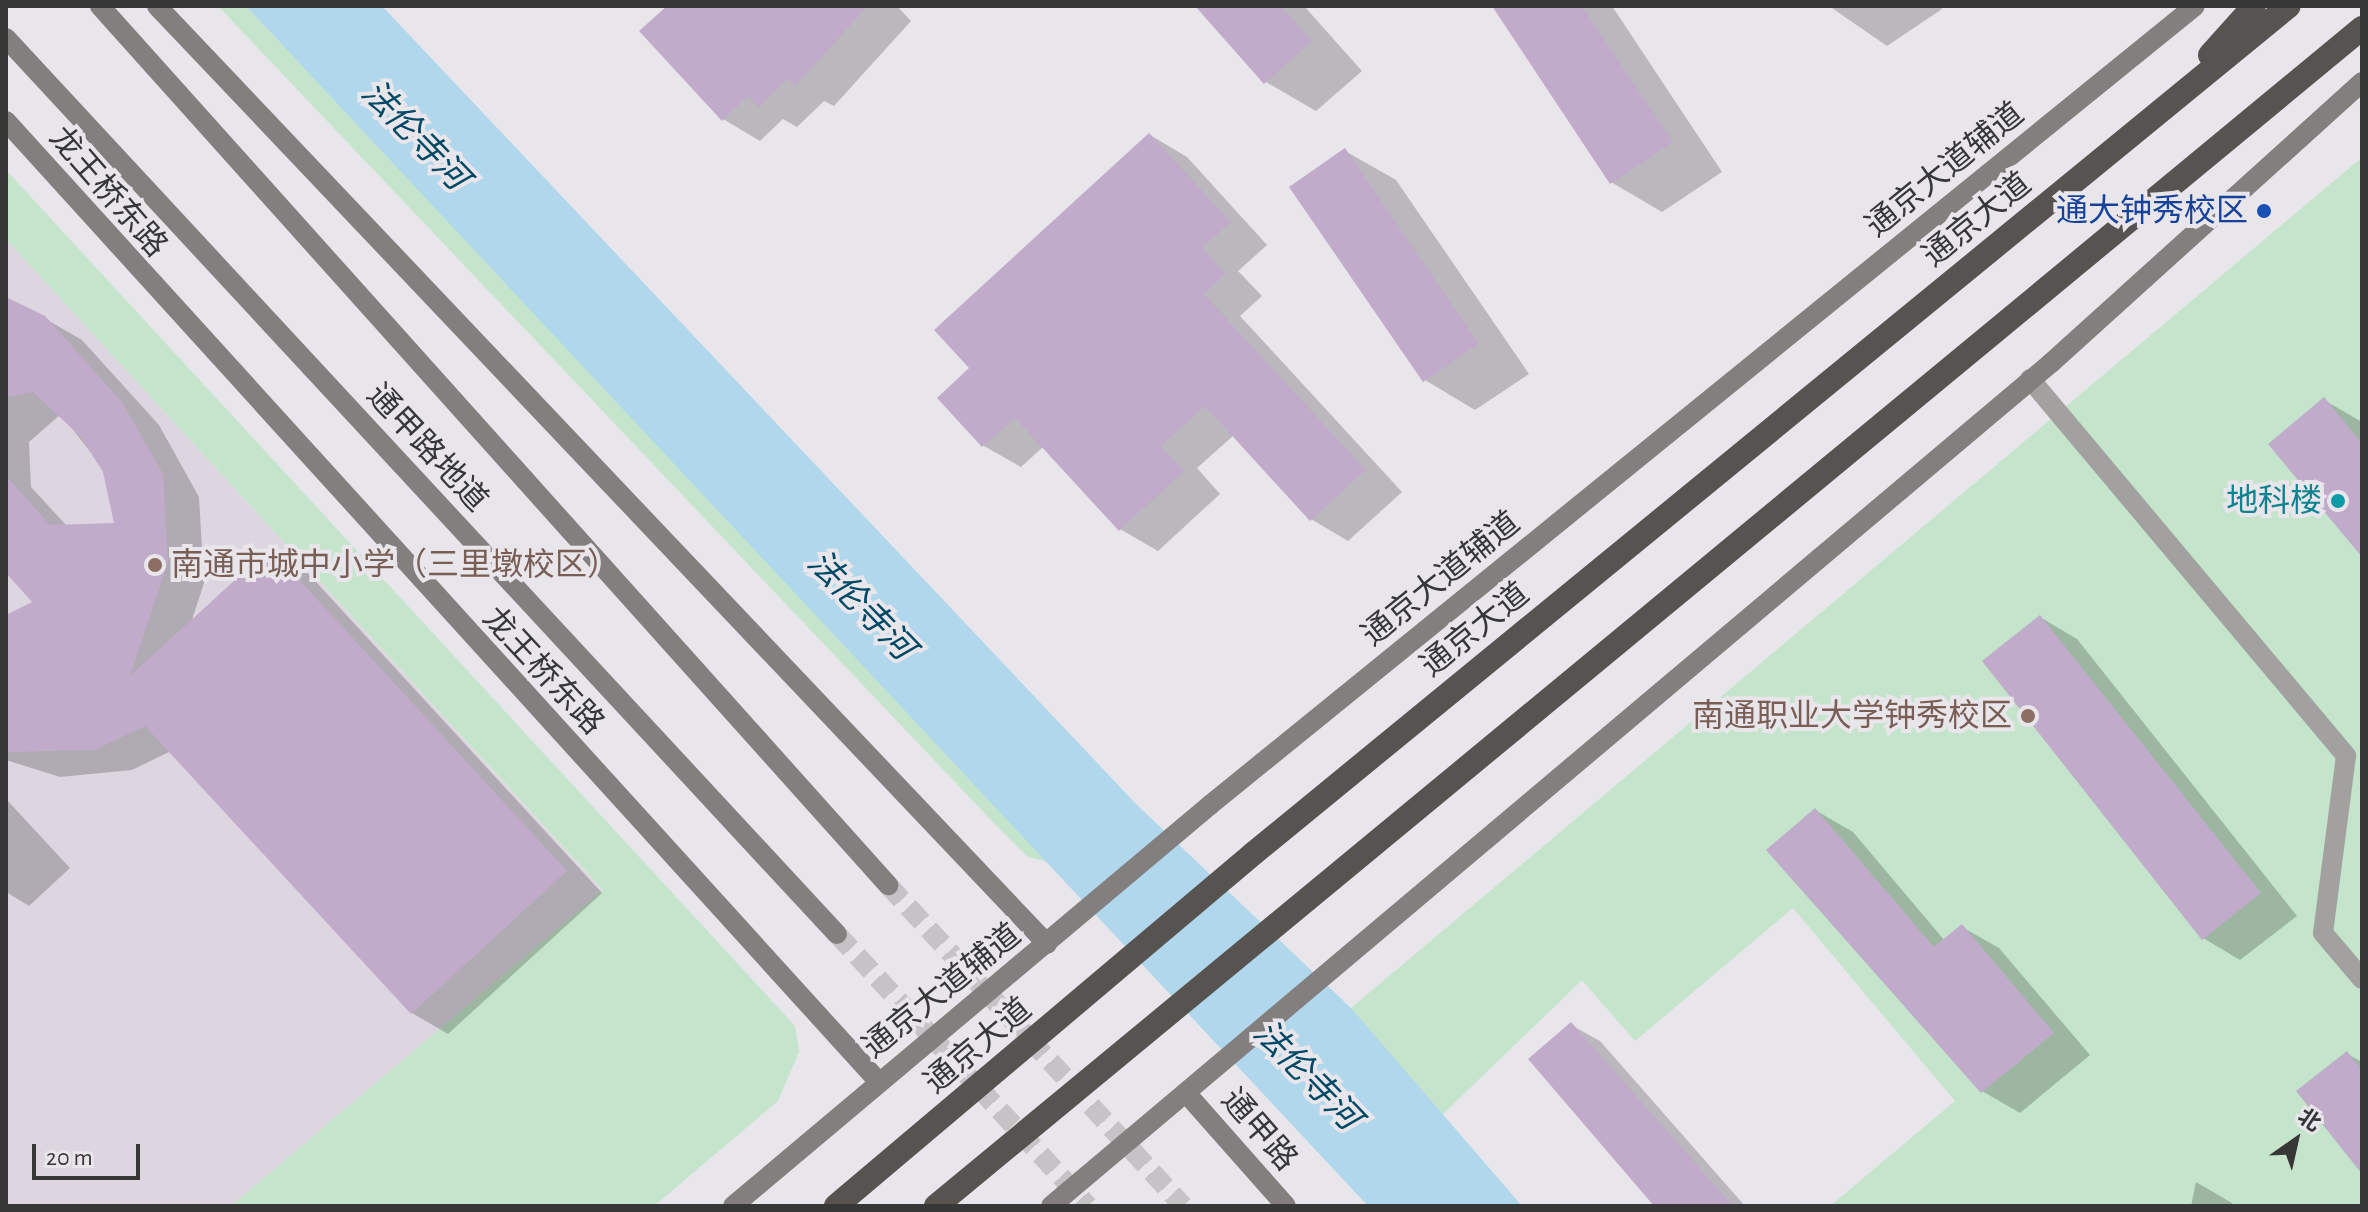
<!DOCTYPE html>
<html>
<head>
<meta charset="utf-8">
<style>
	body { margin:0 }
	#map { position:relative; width:2368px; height:1212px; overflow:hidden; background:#e9e6eb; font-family:"Alegreya Sans","Noto Sans SC",sans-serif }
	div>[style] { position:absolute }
	.built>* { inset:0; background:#ddd6e0 }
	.green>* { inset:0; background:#c4e4cb }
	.water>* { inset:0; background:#b1d7ed }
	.shadow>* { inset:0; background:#0003 }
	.building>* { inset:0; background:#c0abca }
	.secondary-tunnel>* { height:20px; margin-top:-10px; transform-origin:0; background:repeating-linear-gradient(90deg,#c6c3c7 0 20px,transparent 0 30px) }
	.street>* { height:20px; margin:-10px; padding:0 10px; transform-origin:10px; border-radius:10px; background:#a3a1a0 }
	.secondary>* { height:20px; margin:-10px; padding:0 10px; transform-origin:10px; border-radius:10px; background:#827f7e }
	.highway>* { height:24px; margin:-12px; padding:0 12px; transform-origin:12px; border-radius:12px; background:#565350 }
	.dots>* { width:22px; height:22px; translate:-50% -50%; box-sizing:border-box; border:4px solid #e9e6eb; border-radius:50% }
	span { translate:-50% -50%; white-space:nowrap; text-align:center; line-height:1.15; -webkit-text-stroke:8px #e9e6eb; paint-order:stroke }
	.street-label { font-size:32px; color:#383738 }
	.transit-label { font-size:32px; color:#164399 }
	.right { translate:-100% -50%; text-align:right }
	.culture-label { font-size:32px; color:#0d838f }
	.education-label { font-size:32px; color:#785e54 }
	.left { translate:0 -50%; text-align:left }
	.water-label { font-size:34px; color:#004966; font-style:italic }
	.frame { position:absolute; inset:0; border:8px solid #383738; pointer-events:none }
	.north { position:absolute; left:2256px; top:1100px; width:80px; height:80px; -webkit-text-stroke:6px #e9e6eb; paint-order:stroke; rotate:34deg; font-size:22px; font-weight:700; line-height:32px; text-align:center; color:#383738 }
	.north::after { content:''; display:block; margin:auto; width:28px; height:36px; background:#383738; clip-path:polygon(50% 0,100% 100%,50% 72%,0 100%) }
	.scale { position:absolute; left:32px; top:1144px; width:108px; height:36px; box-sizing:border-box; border:4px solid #383738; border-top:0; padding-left:10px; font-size:24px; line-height:28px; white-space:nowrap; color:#383738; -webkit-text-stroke:6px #e9e6eb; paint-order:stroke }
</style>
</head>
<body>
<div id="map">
	<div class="built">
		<i style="clip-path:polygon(6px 239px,603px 891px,231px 1206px,6px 1206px)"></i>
	</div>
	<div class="green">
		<i style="clip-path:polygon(218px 6px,246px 6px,1049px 862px,1028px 857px,992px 821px)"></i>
		<i style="clip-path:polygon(2360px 159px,2362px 1206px,1830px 1206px,1955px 1101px,1793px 908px,1635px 1041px,1582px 980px,1440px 1117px,1351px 1008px)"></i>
		<i style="clip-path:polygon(6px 170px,795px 1026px,799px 1052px,778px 1101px,654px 1206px,231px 1206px,603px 890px,6px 239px)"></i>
	</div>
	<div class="water">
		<i style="clip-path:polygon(246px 6px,382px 6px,1137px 805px,1351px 1008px,1522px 1206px,1368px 1206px)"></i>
	</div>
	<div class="shadow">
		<i style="clip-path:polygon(670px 6px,897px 6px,911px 21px,834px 106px,824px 101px,797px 127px,783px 119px,760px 141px,723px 119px)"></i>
		<i style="clip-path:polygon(1198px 6px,1304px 6px,1362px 71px,1316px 111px,1266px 82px)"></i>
		<i style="clip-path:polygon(1494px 6px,1612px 6px,1722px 172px,1662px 212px,1611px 182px)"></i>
		<i style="clip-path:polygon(1829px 6px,1940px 6px,1942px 9px,1887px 46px)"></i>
		<i style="clip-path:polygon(1150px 135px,1187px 157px,1267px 245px,1238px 271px,1262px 296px,1240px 316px,1402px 492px,1348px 541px,1311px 519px,1234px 435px,1197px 468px,1220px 494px,1158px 551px,1120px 529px,1044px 446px,1021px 467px,984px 446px,939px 398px,972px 368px)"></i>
		<i style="clip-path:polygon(1345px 151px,1396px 180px,1529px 374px,1475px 410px,1425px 380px)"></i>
		<i style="clip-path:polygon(evenodd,6px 310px,44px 318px,82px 340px,159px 425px,199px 497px,204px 583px,191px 623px,270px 550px,306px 571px,602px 893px,448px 1034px,412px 1013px,171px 751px,132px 770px,60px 777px,6px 760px,6px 618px,36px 602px,6px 570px,6px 310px,61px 414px,105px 471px,116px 525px,67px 526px,31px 487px,29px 442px,61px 414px)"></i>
		<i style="clip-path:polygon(2324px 400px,2362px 422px,2362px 554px)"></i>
		<i style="clip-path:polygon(2040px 617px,2077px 639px,2297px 916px,2240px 960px,2203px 938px)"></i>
		<i style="clip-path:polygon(6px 799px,70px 868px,29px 906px,6px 892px)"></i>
		<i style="clip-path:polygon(1815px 810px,1853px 832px,1945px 941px,1962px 927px,1999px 948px,2090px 1055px,2020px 1113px,1982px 1091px)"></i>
		<i style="clip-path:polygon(1571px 1025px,1600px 1041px,1745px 1206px,1656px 1206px)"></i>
		<i style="clip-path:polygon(2347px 1054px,2362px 1062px,2362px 1171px)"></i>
		<i style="clip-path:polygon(2196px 1182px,2232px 1203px,2234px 1206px,2191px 1206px)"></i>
	</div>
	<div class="building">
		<i style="clip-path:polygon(667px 6px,868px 6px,795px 86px,788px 79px,758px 107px,748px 96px,722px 121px,639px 31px)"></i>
		<i style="clip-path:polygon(1195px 6px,1281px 6px,1312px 41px,1264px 84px)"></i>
		<i style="clip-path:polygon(1492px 6px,1582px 6px,1673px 142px,1610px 184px)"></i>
		<i style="clip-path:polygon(1149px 133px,1231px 222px,1202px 248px,1226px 274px,1204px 294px,1366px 470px,1310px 521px,1205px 406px,1161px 446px,1184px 471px,1119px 531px,1015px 418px,982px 447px,937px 398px,969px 368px,934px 330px)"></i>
		<i style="clip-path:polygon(1345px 148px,1479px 344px,1423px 382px,1289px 187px)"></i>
		<i style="clip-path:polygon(6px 297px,45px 316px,122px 402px,163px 474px,168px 562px,130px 676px,270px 548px,567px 871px,411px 1014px,145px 726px,95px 750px,6px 752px,6px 615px,32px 602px,6px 573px,6px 476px,50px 525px,114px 523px,103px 472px,81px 437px,33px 392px,6px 397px)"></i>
		<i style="clip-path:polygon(2324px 397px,2362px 443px,2362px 557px,2268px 444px)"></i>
		<i style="clip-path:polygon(2040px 615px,2261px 893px,2202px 940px,1982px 661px)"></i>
		<i style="clip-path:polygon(1815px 808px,1934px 947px,1962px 924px,2054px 1033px,1981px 1093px,1766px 850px)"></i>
		<i style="clip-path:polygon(1571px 1022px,1733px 1206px,1654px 1206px,1528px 1059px)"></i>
		<i style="clip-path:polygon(2347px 1051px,2362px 1071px,2362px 1174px,2296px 1091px)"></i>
	</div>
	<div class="secondary-tunnel">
		<i style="left:888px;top:885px;width:436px;rotate:47.4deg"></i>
		<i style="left:837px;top:934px;width:370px;rotate:47.3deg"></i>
	</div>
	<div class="street">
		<i style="left:2030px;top:379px;width:492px;rotate:50deg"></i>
		<i style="left:2346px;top:756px;width:178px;rotate:97.4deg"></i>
		<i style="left:2323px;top:933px;width:60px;rotate:49.7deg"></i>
	</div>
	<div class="secondary">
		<i style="left:100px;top:6px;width:1181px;rotate:48.12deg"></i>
		<i style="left:157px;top:6px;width:1293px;rotate:46.5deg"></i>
		<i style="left:6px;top:38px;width:1222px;rotate:47.16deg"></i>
		<i style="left:6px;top:121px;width:1298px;rotate:47.75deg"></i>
		<i style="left:1187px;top:1094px;width:149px;rotate:48.5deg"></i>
		<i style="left:733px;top:1206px;width:623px;rotate:-40.05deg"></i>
		<i style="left:1210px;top:805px;width:1268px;rotate:-39.05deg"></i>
		<i style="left:1051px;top:1206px;width:1308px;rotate:-40.13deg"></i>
		<i style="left:2051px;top:363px;width:419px;rotate:-42.1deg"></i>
	</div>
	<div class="highway">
		<i style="left:2210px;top:55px;width:66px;rotate:-48.1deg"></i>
		<i style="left:836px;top:1206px;width:547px;rotate:-40.18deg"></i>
		<i style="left:1254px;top:853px;width:1337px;rotate:-39.3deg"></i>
		<i style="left:936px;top:1206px;width:1850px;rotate:-39.56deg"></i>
	</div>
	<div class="dots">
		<i style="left:2264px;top:211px;background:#1a4fb4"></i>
		<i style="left:2338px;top:501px;background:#0f9aa8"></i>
		<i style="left:155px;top:565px;background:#8d6e63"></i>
		<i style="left:2028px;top:716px;background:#8d6e63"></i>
	</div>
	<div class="street-label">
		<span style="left:1945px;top:170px;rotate:-39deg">通京大道辅道</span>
		<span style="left:108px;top:192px;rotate:49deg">龙王桥东路</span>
		<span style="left:1977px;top:220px;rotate:-39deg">通京大道</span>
		<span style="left:427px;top:448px;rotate:47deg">通甲路地道</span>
		<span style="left:1441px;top:579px;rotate:-39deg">通京大道辅道</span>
		<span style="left:1475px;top:630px;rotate:-39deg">通京大道</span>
		<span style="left:543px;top:671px;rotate:47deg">龙王桥东路</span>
		<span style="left:942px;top:991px;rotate:-39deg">通京大道辅道</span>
		<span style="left:978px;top:1046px;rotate:-40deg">通京大道</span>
		<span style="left:1259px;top:1130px;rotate:49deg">通甲路</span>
	</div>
	<div class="transit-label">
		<span class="right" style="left:2248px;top:211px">通大钟秀校区</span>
	</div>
	<div class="culture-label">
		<span class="right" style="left:2322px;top:501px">地科楼</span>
	</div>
	<div class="education-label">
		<span class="left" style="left:171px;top:565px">南通市城中小学（三里墩校区）</span>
		<span class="right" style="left:2012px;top:716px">南通职业大学钟秀校区</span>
	</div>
	<div class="water-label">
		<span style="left:414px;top:136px;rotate:46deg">法伦寺河</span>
		<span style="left:860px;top:606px;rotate:46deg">法伦寺河</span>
		<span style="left:1306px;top:1076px;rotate:46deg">法伦寺河</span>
	</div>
	<div class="frame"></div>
	<div class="north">北</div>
	<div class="scale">20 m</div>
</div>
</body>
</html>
